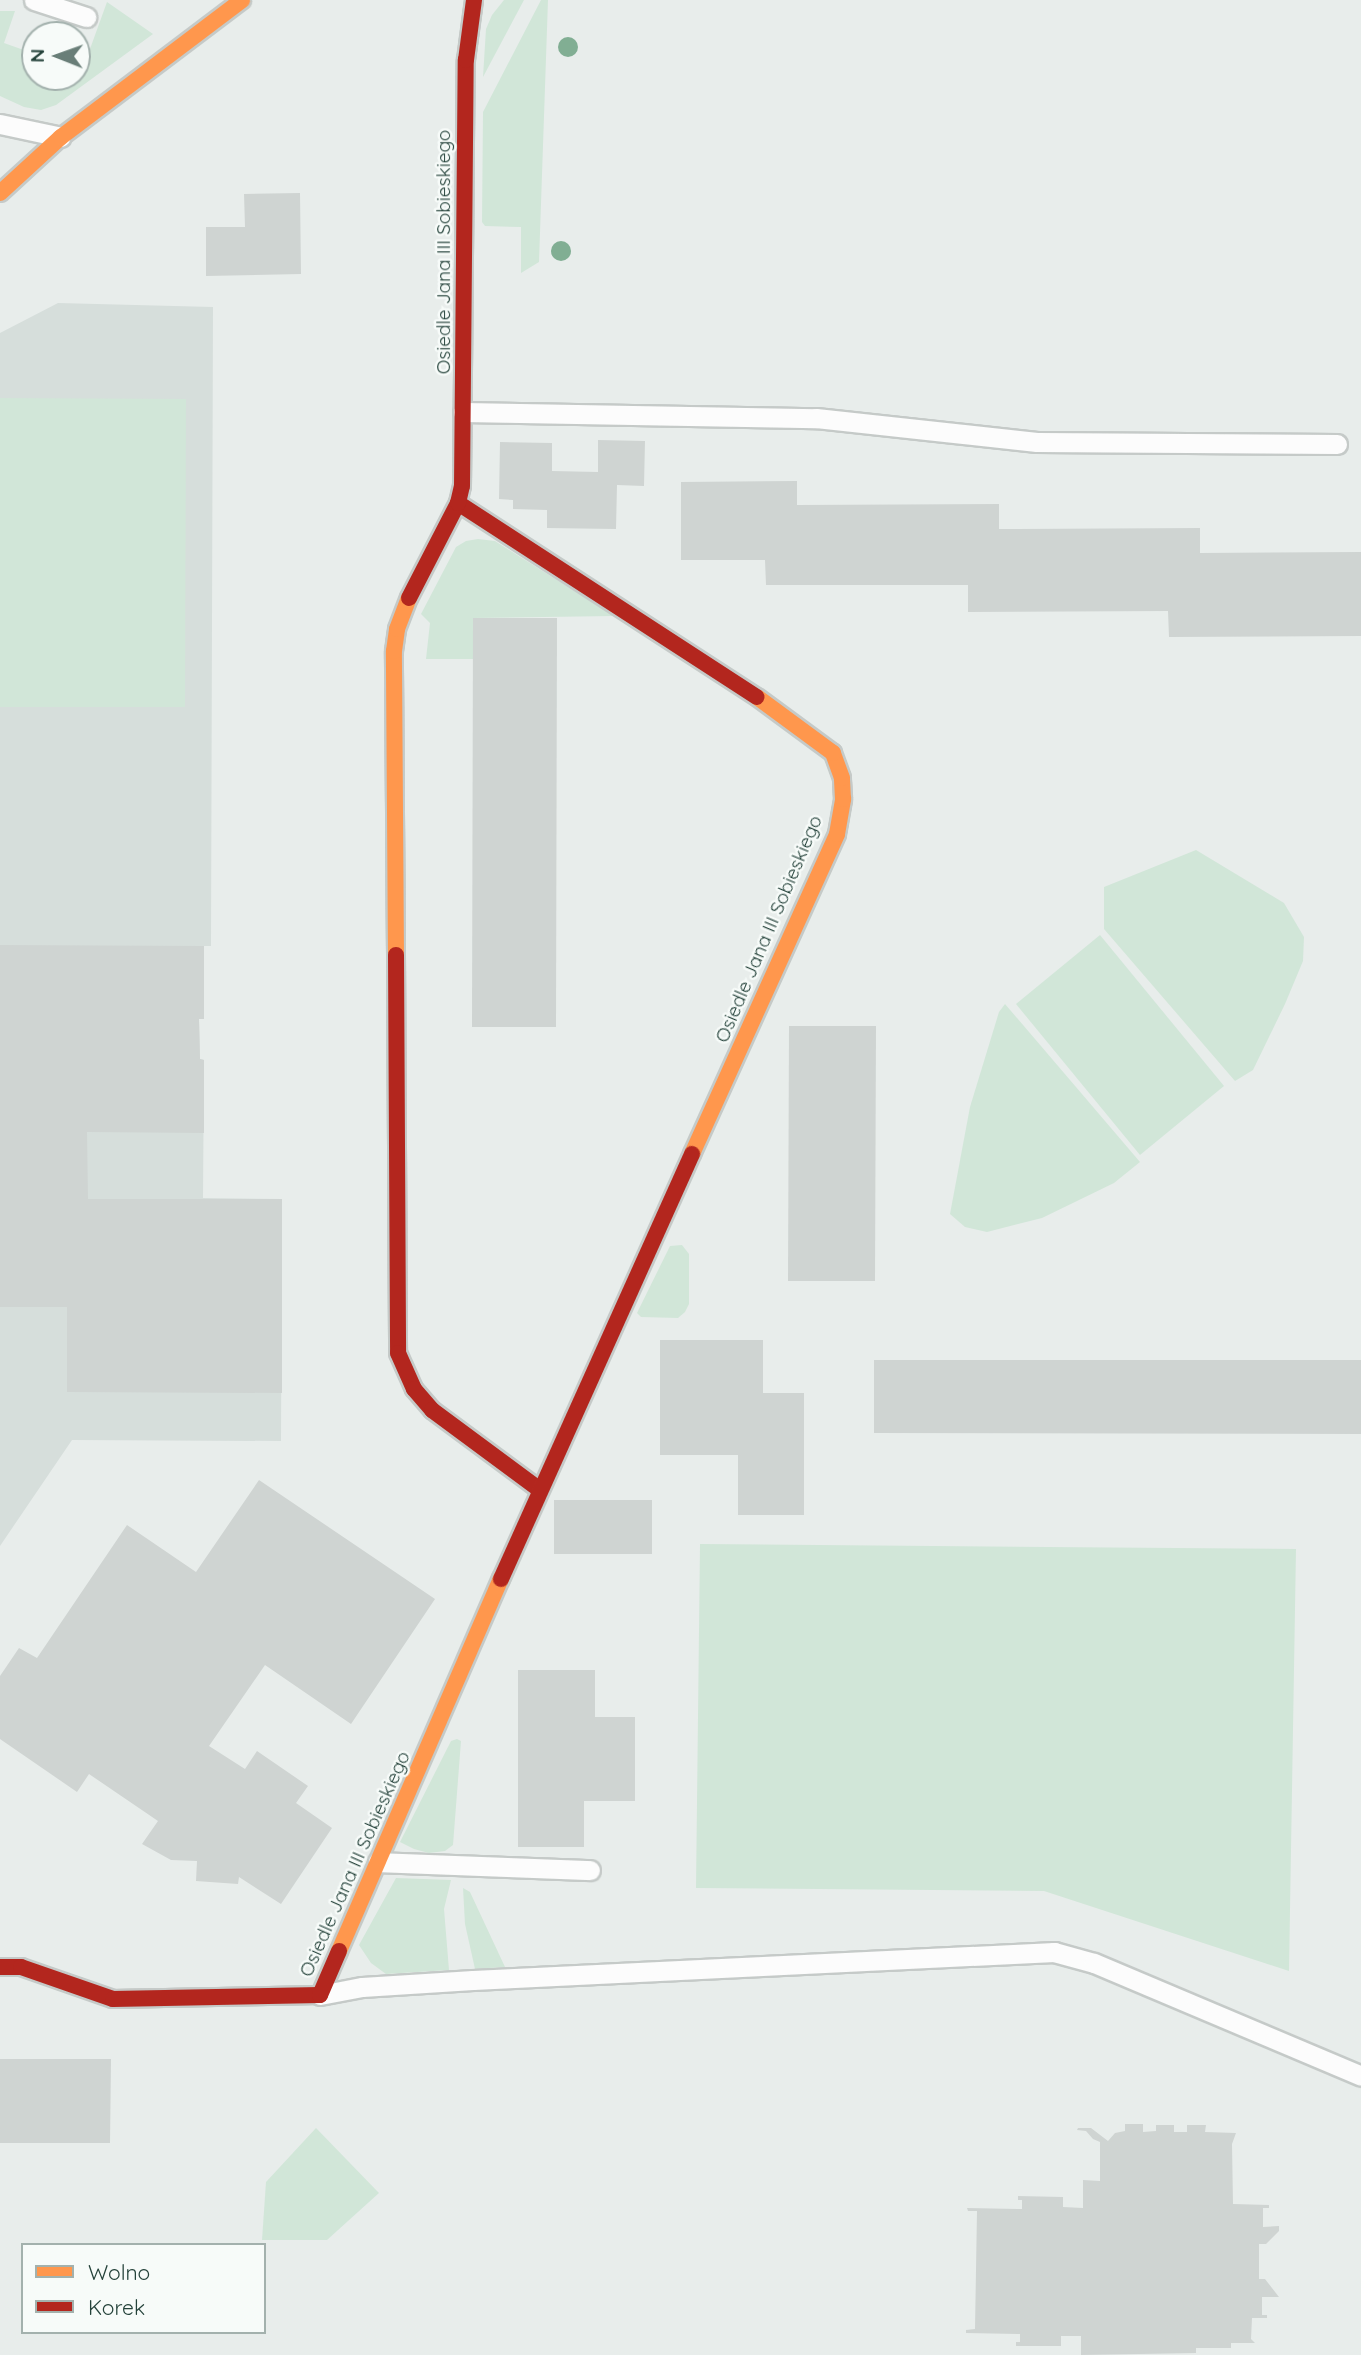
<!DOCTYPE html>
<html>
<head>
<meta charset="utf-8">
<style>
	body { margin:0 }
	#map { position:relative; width:1361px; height:2355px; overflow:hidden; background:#e8edeb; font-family:Quicksand,sans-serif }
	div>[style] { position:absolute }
	.built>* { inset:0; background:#d6dedb }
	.green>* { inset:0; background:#d1e6d8 }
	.building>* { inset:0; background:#cfd4d2 }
	.roads { filter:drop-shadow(2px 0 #c5cac8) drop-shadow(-2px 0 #c5cac8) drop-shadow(0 2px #c5cac8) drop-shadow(0 -2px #c5cac8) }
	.lane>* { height:19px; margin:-9.5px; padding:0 9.5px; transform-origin:9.5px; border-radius:9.5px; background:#fcfcfc }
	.slow>* { height:16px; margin:-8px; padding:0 8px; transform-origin:8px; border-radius:8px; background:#ff974d }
	.jam>* { height:16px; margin:-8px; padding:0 8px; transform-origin:8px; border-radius:8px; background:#b3261e }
	.trees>* { width:20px; height:20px; margin:-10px; border-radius:50%; background:#81ae93 }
	span { translate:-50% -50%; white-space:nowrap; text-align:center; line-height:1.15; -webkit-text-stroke:5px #f7fbf9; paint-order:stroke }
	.street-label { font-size:19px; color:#24423a }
	.legend { position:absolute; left:21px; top:2243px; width:245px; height:91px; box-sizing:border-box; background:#f7fbf9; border:2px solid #a3b1ad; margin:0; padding:9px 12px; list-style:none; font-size:21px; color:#24423a }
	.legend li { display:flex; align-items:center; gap:14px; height:35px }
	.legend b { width:35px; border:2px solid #a3b1ad }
	.north { position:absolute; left:21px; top:21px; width:70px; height:70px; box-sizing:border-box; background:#f7fbf9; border:2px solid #a3b1ad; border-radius:50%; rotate:271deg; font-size:19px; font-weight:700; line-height:28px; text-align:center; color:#24423a }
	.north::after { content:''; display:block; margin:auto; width:24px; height:32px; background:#697e78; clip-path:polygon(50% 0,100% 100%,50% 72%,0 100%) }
</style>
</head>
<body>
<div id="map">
	<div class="built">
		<i style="clip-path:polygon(58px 303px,213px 307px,211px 946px,204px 946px,204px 1019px,199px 1019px,200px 1059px,204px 1060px,203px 1198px,282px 1199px,281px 1441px,72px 1440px,0 1546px,0 333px)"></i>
	</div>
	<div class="green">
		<i style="clip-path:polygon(504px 0,524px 0,483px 77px,486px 29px,492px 15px)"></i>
		<i style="clip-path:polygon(541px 0,548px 0,539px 262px,521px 273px,521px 227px,485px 226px,482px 222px,483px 112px)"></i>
		<i style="clip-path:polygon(107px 2px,153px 34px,56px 105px,41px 110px,24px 107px,0 96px,0 11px,15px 11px,4px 43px,35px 54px,35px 77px,77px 77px,77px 70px,82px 71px)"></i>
		<i style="clip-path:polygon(0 398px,186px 399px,185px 707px,0 707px)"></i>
		<i style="clip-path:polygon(478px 539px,495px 541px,614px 616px,474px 618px,473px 659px,426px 659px,430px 623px,421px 614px,456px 547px,466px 541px)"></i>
		<i style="clip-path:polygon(1196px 850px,1284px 903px,1304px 937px,1303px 961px,1285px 1004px,1253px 1070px,1235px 1081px,1104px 929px,1104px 887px)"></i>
		<i style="clip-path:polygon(1100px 935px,1224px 1086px,1140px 1155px,1016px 1004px)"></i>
		<i style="clip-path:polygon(1005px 1004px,1140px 1162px,1114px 1183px,1042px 1218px,987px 1232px,965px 1227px,950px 1214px,970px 1107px,999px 1012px)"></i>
		<i style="clip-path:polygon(682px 1245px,689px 1254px,689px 1304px,685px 1312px,678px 1318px,641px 1317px,637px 1313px,670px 1246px)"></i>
		<i style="clip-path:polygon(700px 1544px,1296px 1549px,1289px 1971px,1044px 1891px,696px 1888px)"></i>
		<i style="clip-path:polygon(457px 1739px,461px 1741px,453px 1845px,445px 1851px,429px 1853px,414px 1849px,400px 1842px,451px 1741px)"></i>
		<i style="clip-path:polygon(396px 1878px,451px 1880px,444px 1909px,449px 1970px,386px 1974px,371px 1963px,359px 1945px)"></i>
		<i style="clip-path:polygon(463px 1888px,470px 1892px,505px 1967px,475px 1969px,465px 1924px)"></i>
		<i style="clip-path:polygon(316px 2128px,379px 2193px,327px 2240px,262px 2240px,266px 2182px)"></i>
	</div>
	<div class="building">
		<i style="clip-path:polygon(300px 193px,301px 274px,206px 276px,206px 227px,245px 227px,244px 194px)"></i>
		<i style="clip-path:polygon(598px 440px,645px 441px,644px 486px,617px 485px,616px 529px,547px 528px,547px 510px,513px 509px,513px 500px,499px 499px,500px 442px,552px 443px,552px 471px,598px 472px)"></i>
		<i style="clip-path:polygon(797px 481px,797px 505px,999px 504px,999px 529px,1200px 528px,1200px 553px,1361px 552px,1361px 636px,1169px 637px,1168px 611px,968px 612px,968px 585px,766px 585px,765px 560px,681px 560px,681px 482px)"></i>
		<i style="clip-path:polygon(473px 618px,557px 618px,556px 1027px,472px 1027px)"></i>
		<i style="clip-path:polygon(0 945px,204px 946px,204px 1019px,199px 1019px,200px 1059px,204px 1060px,204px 1133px,87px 1132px,88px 1199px,282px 1199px,282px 1393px,67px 1392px,67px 1307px,0 1307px)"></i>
		<i style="clip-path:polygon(789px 1026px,876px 1026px,875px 1281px,788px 1281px)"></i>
		<i style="clip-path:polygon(660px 1340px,763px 1340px,763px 1393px,804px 1393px,804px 1515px,738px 1515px,738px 1455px,660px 1455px)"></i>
		<i style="clip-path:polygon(874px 1360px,1361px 1360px,1361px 1434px,874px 1433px)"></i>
		<i style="clip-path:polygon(259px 1480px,435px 1599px,351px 1724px,265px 1665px,209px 1746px,245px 1769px,257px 1751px,308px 1786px,296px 1803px,332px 1828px,281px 1904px,239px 1877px,238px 1884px,196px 1881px,197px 1861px,171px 1860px,142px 1844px,158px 1821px,89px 1774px,77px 1792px,0 1739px,0 1676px,19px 1648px,37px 1658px,127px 1525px,196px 1572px)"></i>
		<i style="clip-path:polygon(554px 1500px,652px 1500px,652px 1554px,554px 1554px)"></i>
		<i style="clip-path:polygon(518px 1670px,595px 1670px,595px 1717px,635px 1717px,635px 1801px,584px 1801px,584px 1847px,518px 1847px)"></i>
		<i style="clip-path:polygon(0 2059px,111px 2059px,110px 2143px,0 2143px)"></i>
		<i style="clip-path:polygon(1125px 2124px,1143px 2124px,1143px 2132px,1156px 2131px,1156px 2125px,1174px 2125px,1174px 2132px,1187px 2132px,1187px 2125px,1206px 2125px,1205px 2132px,1236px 2133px,1232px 2144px,1233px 2204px,1269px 2205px,1269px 2208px,1263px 2208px,1263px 2227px,1279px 2226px,1279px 2231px,1266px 2244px,1259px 2244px,1259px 2279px,1265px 2279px,1279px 2297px,1262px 2297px,1262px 2315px,1267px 2315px,1267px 2318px,1252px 2318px,1251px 2339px,1255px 2343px,1231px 2343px,1231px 2348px,1196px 2348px,1196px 2353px,1081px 2355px,1081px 2336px,1061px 2336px,1061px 2346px,1016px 2346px,1016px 2342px,1020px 2342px,1020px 2334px,966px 2333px,966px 2330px,975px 2329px,977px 2211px,968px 2211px,967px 2208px,1022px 2209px,1022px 2200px,1018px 2200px,1018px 2196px,1063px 2197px,1063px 2207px,1083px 2208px,1083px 2180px,1100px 2181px,1100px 2142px,1093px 2139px,1086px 2131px,1077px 2130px,1078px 2128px,1091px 2128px,1108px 2141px,1115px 2133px,1125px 2131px)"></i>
	</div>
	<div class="roads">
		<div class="lane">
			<i style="left:34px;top:0;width:55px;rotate:18.1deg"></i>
			<i style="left:0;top:124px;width:62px;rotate:12deg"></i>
			<i style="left:463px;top:412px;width:353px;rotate:1deg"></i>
			<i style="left:816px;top:418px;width:222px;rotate:6.2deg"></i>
			<i style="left:1037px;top:442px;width:300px;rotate:0.4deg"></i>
			<i style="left:378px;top:1862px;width:212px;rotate:2.2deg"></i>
			<i style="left:320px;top:1995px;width:43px;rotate:-10.8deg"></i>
			<i style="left:362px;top:1987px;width:111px;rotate:-3.6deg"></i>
			<i style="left:473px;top:1980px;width:582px;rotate:-2.76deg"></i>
			<i style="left:1054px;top:1952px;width:41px;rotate:15.4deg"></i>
			<i style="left:1094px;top:1963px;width:290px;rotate:22.9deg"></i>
		</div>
		<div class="slow">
			<i style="left:0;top:193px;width:83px;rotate:-42.6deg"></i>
			<i style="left:61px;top:137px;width:227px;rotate:-37.1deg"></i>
			<i style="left:396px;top:955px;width:304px;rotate:-90.4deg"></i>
			<i style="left:394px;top:651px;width:22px;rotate:-82deg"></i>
			<i style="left:397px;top:629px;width:33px;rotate:-69deg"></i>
			<i style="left:692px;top:1154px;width:351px;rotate:-65.6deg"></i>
			<i style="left:837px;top:834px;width:36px;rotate:-80deg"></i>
			<i style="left:843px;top:799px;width:21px;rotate:-93deg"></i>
			<i style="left:842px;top:778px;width:27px;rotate:-110deg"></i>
			<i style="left:833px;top:753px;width:94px;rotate:-143.6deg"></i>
			<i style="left:339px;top:1951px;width:406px;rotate:-66.5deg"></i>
		</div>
		<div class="jam">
			<i style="left:458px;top:503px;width:356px;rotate:33deg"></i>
			<i style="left:409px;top:598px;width:107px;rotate:-62.7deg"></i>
			<i style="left:458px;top:503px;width:17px;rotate:-77deg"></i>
			<i style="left:462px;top:486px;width:426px;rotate:-89.5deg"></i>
			<i style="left:466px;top:60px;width:61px;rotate:-82.4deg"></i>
			<i style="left:396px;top:955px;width:398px;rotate:89.7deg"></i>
			<i style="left:398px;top:1353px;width:39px;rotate:66deg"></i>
			<i style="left:414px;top:1389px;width:28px;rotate:49deg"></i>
			<i style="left:432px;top:1410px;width:134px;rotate:36.5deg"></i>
			<i style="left:501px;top:1579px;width:466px;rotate:-65.8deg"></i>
			<i style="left:0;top:1967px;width:21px"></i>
			<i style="left:21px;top:1967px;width:97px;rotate:19.2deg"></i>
			<i style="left:113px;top:1999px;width:207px;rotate:-1.1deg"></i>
			<i style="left:320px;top:1995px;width:48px;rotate:-66.6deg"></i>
		</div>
	</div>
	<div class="trees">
		<i style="left:568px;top:47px"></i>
		<i style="left:561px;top:251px"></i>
	</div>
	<div class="street-label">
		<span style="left:444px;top:252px;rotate:-90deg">Osiedle Jana III Sobieskiego</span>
		<span style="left:769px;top:929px;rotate:-67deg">Osiedle Jana III Sobieskiego</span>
		<span style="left:355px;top:1864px;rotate:-66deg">Osiedle Jana III Sobieskiego</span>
	</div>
	<ul class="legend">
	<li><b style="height:9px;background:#ff974d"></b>Wolno</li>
	<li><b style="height:9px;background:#b3261e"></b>Korek</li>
	</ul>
	<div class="north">N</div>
</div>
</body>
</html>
